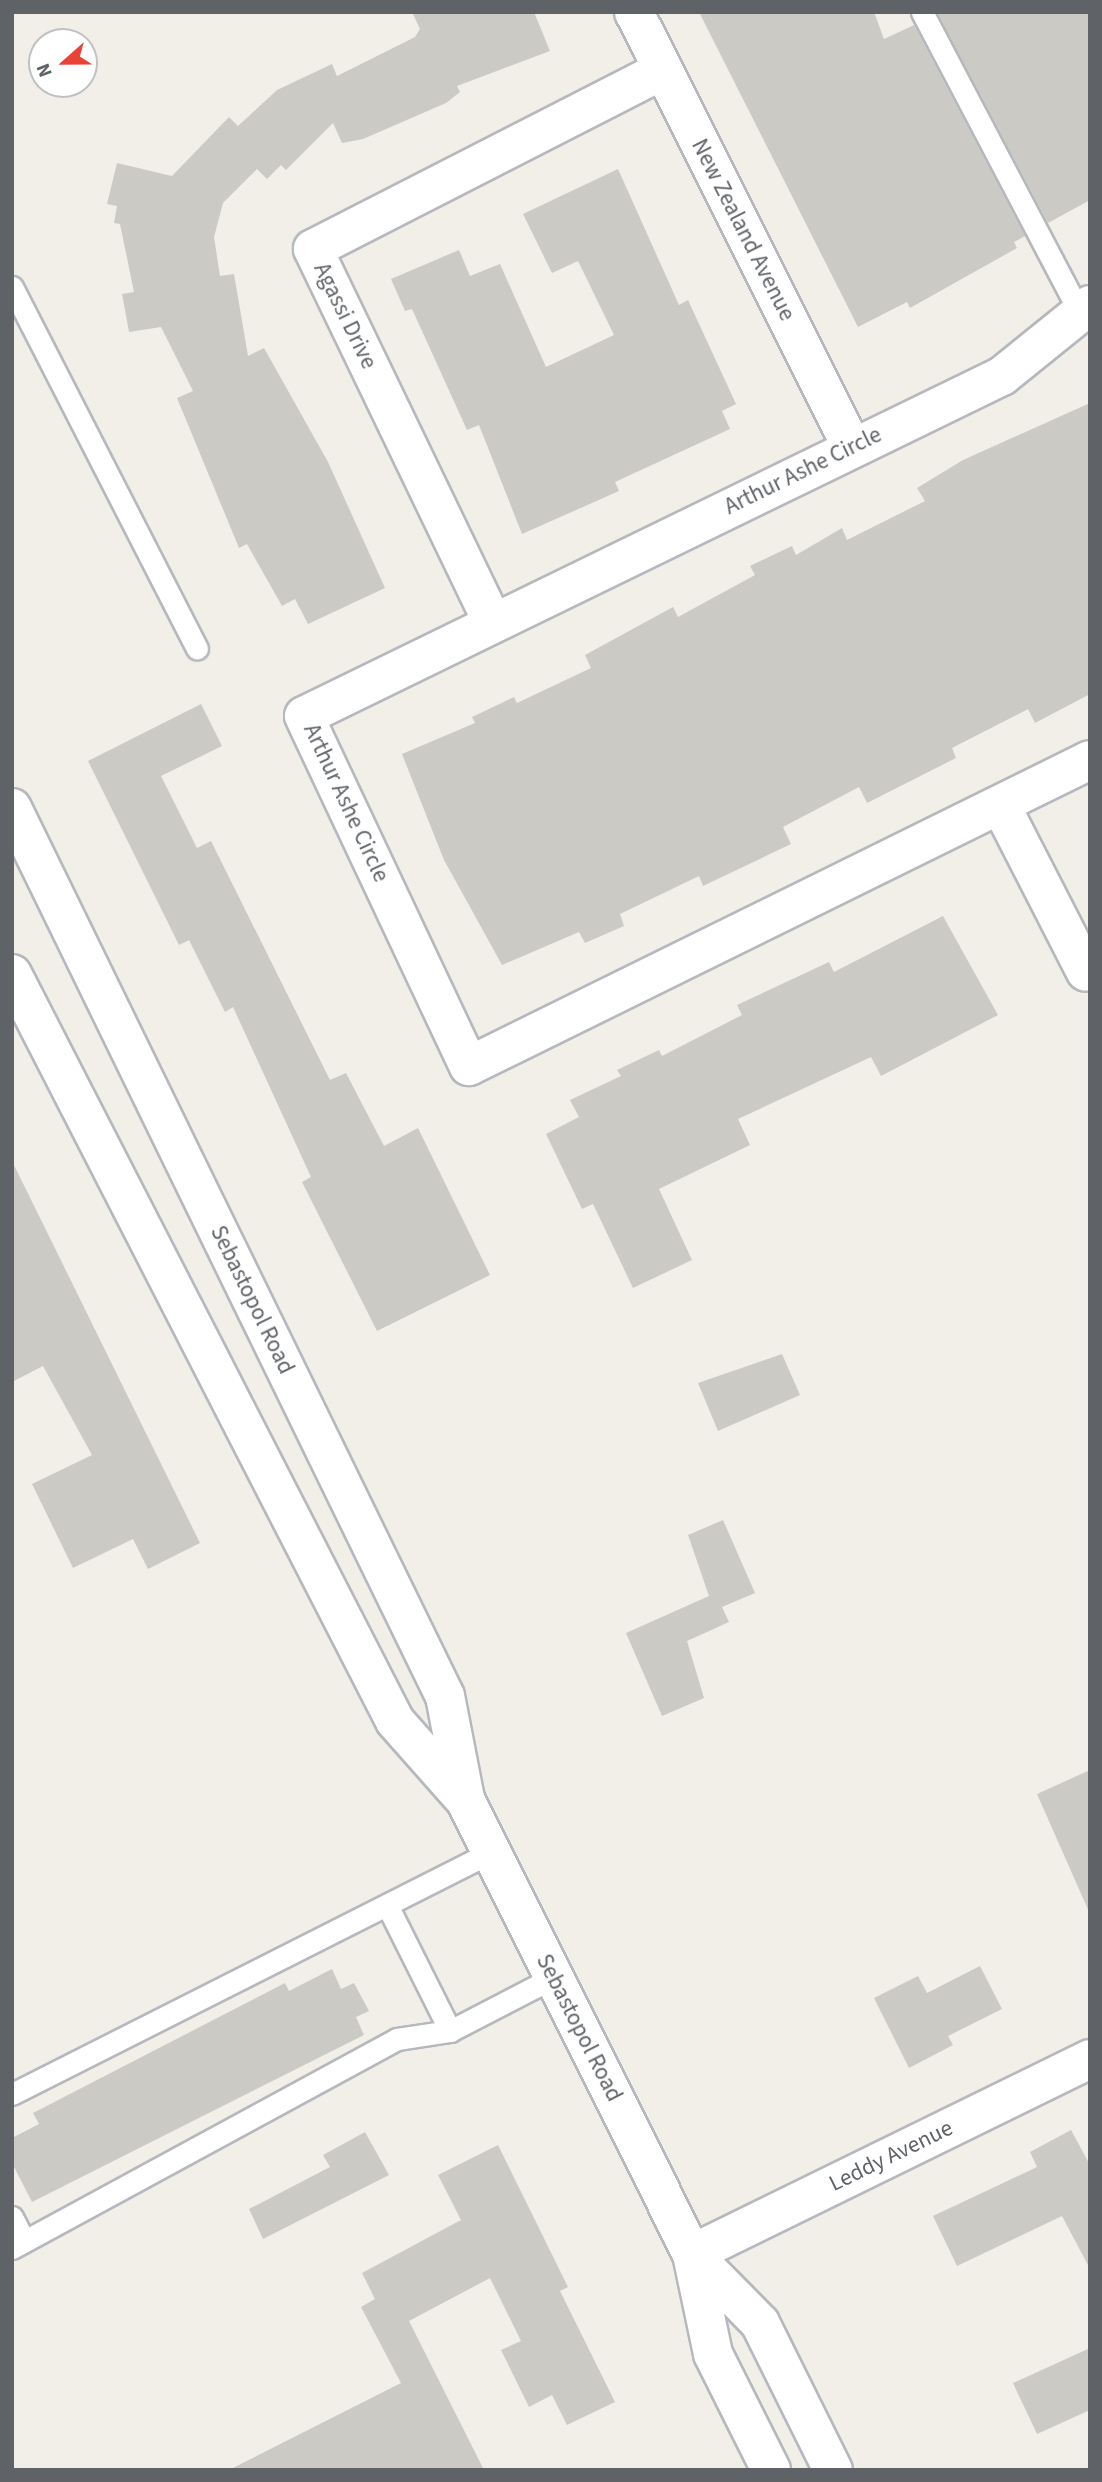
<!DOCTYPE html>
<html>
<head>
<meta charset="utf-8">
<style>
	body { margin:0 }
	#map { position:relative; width:1102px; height:2482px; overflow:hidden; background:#f1efe8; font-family:"Source Sans 3",sans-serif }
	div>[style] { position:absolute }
	.building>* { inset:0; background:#cccac5 }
	.roads { filter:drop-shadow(2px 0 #b5b8bc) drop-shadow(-2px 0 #b5b8bc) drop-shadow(0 2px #b5b8bc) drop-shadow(0 -2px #b5b8bc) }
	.service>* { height:21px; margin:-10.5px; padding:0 10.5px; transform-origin:10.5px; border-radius:10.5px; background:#fff }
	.minor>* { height:38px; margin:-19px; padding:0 19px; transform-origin:19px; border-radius:19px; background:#fff }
	.secondary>* { height:38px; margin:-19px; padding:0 19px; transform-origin:19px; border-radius:19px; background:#fff }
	span { translate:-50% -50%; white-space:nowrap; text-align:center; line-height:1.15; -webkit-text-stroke:5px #fff; paint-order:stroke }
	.street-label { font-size:23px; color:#5f6368 }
	.frame { position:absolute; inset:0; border:14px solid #5f6368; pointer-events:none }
	.north { position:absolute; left:28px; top:28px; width:70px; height:70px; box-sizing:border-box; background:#fff; border:2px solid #bfc1c3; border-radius:50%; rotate:249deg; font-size:19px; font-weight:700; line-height:28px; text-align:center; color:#5f6368 }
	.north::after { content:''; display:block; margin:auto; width:24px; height:32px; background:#ea4335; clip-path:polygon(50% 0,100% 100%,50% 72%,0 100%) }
</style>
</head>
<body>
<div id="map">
	<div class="building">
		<i style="clip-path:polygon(412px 12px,534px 12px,550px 51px,457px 86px,460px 92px,446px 103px,363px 139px,342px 143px,333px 123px,286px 170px,281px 165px,267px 179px,257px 169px,223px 203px,214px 237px,220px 276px,234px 274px,248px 356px,264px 348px,328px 462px,385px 588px,308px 624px,295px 599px,282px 606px,247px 544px,239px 548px,177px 398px,193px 391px,161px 327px,129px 332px,122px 294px,134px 292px,120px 224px,114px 223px,117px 206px,107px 204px,117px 163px,172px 176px,229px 117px,238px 126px,277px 90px,332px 64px,337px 76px,415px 37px,420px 29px)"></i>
		<i style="clip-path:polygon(699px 12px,874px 12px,884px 39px,914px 25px,1025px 236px,1014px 242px,1017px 248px,910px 308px,907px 302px,858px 327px)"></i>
		<i style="clip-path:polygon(1090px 12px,1090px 200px,1048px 223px,938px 14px)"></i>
		<i style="clip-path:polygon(618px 169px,679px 305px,688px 300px,736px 404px,722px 411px,730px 429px,615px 482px,619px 491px,522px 534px,479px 425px,467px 430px,412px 309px,405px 311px,391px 279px,459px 250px,470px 276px,500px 264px,546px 367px,614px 335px,578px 261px,552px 273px,523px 214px)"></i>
		<i style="clip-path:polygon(1090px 403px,1090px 694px,1035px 723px,1028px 709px,952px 748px,956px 758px,867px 803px,859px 787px,783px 827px,791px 844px,703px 886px,699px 876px,620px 914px,624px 926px,585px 943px,579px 932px,502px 965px,444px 860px,402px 754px,475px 723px,472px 717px,514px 697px,517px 703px,591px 668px,585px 655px,673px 607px,678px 617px,755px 575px,750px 566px,792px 546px,796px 555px,842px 528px,847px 540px,925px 501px,917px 488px,963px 460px)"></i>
		<i style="clip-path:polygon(201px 704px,222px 746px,161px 776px,197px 848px,211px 841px,330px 1080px,346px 1073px,384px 1146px,418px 1128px,490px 1275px,377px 1331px,302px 1182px,311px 1177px,233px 1007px,225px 1012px,189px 940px,179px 945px,88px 761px)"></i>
		<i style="clip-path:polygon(943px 916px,998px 1015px,881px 1076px,871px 1057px,738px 1119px,750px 1145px,659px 1189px,692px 1260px,633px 1288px,593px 1204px,582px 1209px,546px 1134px,579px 1117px,570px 1100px,621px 1076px,617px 1070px,659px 1050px,662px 1056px,742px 1015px,737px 1005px,829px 962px,834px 972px)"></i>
		<i style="clip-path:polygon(12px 1161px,200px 1543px,148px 1569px,133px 1539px,73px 1568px,32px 1484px,92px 1455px,43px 1366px,12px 1382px)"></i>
		<i style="clip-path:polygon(782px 1354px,800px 1395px,718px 1431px,698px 1383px)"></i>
		<i style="clip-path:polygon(723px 1520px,755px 1593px,722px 1607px,729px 1622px,687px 1641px,704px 1698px,662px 1716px,626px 1633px,709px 1596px,688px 1535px)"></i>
		<i style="clip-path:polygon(1090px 1770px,1090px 1914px,1037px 1794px)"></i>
		<i style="clip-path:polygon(980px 1966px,1002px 2009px,948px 2036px,953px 2045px,909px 2068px,874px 1998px,918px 1976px,927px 1993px)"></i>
		<i style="clip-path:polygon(332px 1969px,341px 1989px,354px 1983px,369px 2011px,356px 2017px,364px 2035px,32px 2202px,12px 2163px,12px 2138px,39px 2124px,33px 2113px,285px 1983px,289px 1991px)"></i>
		<i style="clip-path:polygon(1071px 2130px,1090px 2165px,1090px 2269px,1062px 2216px,957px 2266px,933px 2216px,1037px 2167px,1030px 2152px)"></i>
		<i style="clip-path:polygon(365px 2132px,389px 2175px,263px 2239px,249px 2209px,330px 2167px,323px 2155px)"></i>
		<i style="clip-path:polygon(498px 2145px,568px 2287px,560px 2291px,615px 2402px,567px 2425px,552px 2395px,529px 2407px,501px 2350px,521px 2341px,490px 2278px,409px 2321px,484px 2470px,229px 2470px,401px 2383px,361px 2307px,375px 2299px,362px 2273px,461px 2220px,438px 2175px)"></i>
		<i style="clip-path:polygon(1090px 2348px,1090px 2410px,1037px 2434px,1013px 2383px)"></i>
	</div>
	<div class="roads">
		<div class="service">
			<i style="left:922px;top:12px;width:340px;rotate:62.3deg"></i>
			<i style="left:12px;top:287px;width:406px;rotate:62.9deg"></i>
			<i style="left:387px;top:1905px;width:141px;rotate:63.4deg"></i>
			<i style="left:12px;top:2094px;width:537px;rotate:-26.8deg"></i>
			<i style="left:12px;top:2217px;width:27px;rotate:63deg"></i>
			<i style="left:12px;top:2248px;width:438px;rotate:-28.5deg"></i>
			<i style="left:397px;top:2039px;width:54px;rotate:-8.6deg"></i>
			<i style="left:450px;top:2031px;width:117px;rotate:-27.4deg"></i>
		</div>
		<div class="minor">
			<i style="left:634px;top:12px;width:487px;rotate:63.4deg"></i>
			<i style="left:1090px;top:305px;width:113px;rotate:141.1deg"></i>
			<i style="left:1002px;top:376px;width:776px;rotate:154.03deg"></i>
			<i style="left:304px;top:716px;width:387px;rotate:64.8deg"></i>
			<i style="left:469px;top:1066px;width:692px;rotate:-26.23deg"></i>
			<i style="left:493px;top:623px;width:415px;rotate:-115.7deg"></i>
			<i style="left:313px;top:249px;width:393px;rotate:-27.1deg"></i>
			<i style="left:1001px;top:806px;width:186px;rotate:62.9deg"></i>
			<i style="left:692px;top:2254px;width:443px;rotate:-26.1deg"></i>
		</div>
		<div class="secondary">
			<i style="left:12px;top:808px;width:988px;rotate:64.01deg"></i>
			<i style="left:445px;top:1696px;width:105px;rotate:79deg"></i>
			<i style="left:12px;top:974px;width:839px;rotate:62.85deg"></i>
			<i style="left:395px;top:1721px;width:107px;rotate:48.4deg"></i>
			<i style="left:466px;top:1801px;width:506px;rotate:63.49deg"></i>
			<i style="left:692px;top:2254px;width:102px;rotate:78.1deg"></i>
			<i style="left:713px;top:2354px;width:130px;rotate:63.4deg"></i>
			<i style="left:692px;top:2254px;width:97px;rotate:45.4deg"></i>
			<i style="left:760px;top:2323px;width:164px;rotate:63.6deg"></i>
		</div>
	</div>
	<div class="street-label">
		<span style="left:743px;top:230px;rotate:63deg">New Zealand Avenue</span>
		<span style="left:345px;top:316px;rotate:64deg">Agassi Drive</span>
		<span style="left:803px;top:471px;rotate:-26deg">Arthur Ashe Circle</span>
		<span style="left:346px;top:803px;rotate:65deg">Arthur Ashe Circle</span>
		<span style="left:252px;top:1300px;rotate:64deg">Sebastopol Road</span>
		<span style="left:579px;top:2028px;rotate:63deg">Sebastopol Road</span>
		<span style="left:891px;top:2156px;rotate:-26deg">Leddy Avenue</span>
	</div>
	<div class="frame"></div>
	<div class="north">N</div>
</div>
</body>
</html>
